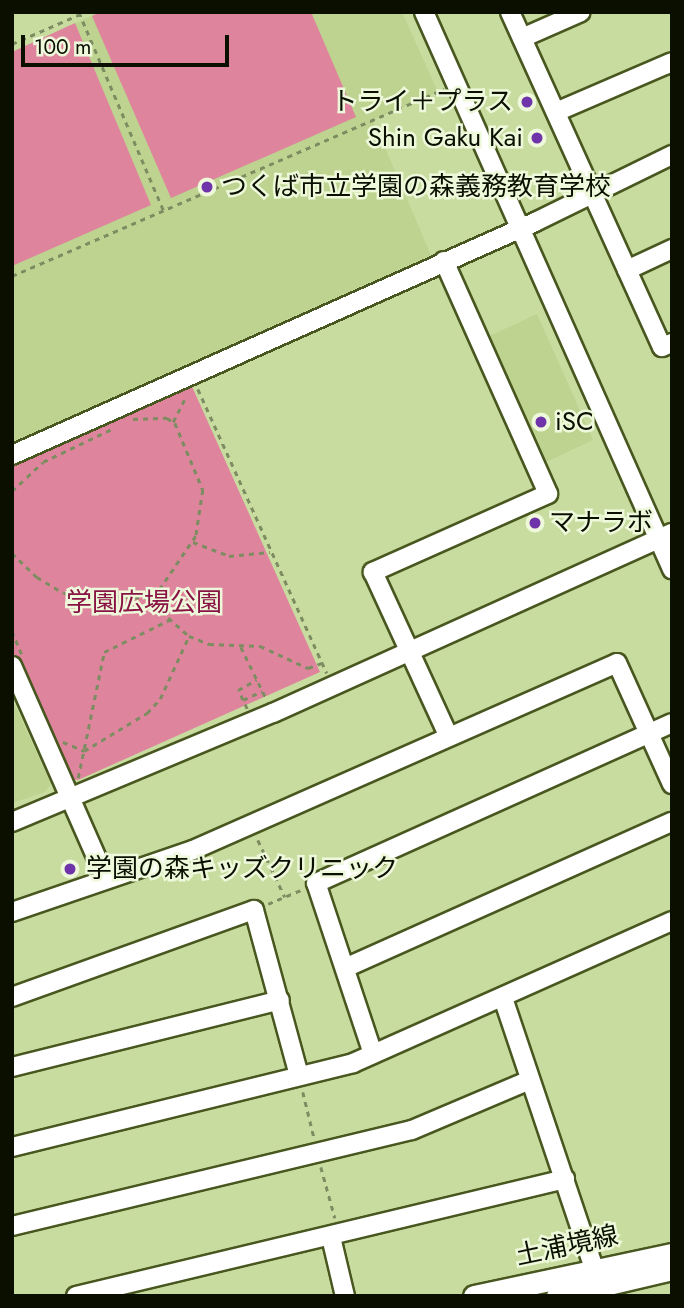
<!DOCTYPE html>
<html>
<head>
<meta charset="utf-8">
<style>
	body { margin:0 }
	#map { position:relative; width:684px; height:1308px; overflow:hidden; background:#c8dca0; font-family:Jost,"Noto Sans JP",sans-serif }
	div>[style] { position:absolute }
	.built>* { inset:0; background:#bdd38f }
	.green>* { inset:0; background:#de849d }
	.path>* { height:2.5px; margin-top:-1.25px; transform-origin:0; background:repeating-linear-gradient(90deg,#7d8c61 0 5px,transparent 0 10px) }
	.roads { filter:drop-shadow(2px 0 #48571f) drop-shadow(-2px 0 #48571f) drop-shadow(0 2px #48571f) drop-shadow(0 -2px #48571f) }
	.minor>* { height:18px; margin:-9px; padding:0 9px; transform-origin:9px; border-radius:9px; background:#fff }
	.major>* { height:21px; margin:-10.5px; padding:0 10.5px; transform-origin:10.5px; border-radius:10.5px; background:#fff }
	.dots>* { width:19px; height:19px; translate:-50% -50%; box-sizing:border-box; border:4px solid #eef8da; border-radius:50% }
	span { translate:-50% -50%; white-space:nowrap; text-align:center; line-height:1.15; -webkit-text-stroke:5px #eef8da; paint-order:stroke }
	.poi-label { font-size:26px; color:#0a0f00 }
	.right { translate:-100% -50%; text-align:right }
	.left { translate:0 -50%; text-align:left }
	.park-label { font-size:26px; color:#881344 }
	.street-label { font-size:26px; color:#0a0f00 }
	.frame { position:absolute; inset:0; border:14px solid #0a0f00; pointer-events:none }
	.scale { position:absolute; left:21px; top:35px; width:208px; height:32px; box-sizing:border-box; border:4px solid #0a0f00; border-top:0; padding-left:9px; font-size:21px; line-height:24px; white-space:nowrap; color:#0a0f00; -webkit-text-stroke:5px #eef8da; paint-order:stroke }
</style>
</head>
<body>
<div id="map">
	<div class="built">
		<i style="clip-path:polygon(100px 12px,402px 12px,438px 92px,373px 120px,431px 255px,12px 442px,12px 52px)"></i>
		<i style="clip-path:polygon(537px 314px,593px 440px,542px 464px,485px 338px)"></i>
		<i style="clip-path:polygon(12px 699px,51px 784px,45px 792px,12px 803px)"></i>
	</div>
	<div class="green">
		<i style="clip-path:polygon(100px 12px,311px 12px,356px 117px,171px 198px,92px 16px)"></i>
		<i style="clip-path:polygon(75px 23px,151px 205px,12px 266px,12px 52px)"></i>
		<i style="clip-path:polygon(190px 382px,320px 672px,78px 780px,70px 779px,12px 651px,12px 462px)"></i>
	</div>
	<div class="path">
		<i style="left:79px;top:12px;width:216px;rotate:66.9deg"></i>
		<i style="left:12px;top:44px;width:80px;rotate:-23.7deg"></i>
		<i style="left:12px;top:276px;width:471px;rotate:-23.4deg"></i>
		<i style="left:198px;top:389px;width:312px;rotate:65.6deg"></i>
		<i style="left:133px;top:419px;width:34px;rotate:-2deg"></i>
		<i style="left:167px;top:418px;width:9px;rotate:32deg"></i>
		<i style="left:175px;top:423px;width:73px;rotate:67.3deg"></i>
		<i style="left:203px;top:490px;width:47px;rotate:98.7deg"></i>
		<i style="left:196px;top:536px;width:78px;rotate:124.1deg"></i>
		<i style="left:173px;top:422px;width:30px;rotate:-63deg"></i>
		<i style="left:12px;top:491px;width:42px;rotate:-43.1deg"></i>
		<i style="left:43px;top:462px;width:76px;rotate:-25.6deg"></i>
		<i style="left:193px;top:542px;width:39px;rotate:21deg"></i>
		<i style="left:229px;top:556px;width:41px;rotate:-5.6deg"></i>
		<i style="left:12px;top:553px;width:35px;rotate:44deg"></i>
		<i style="left:37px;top:577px;width:31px;rotate:31deg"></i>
		<i style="left:64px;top:593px;width:82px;rotate:3.5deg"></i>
		<i style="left:146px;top:598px;width:57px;rotate:41.5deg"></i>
		<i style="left:189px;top:636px;width:22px;rotate:22deg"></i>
		<i style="left:209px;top:644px;width:51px;rotate:2.2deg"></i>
		<i style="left:260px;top:646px;width:53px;rotate:24.6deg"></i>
		<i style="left:308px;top:668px;width:15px;rotate:-20deg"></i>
		<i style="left:12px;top:631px;width:25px;rotate:67deg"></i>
		<i style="left:241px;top:647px;width:57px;rotate:63.9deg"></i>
		<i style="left:243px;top:700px;width:21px;rotate:-25deg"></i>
		<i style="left:247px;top:709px;width:21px;rotate:-115deg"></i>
		<i style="left:238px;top:690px;width:21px;rotate:-29deg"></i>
		<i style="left:63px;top:742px;width:23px;rotate:23deg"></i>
		<i style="left:84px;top:751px;width:74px;rotate:-31.1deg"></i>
		<i style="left:147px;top:713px;width:19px;rotate:-47deg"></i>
		<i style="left:160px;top:699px;width:69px;rotate:-65.3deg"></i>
		<i style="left:78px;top:778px;width:129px;rotate:-78.3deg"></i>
		<i style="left:104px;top:652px;width:75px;rotate:-26.2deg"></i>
		<i style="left:258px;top:840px;width:63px;rotate:64.7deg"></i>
		<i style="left:268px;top:904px;width:38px;rotate:-23deg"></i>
		<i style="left:303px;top:1092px;width:46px;rotate:76.3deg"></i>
		<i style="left:321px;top:1167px;width:53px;rotate:74.6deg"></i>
	</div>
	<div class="roads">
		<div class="minor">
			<i style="left:424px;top:12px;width:610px;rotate:66deg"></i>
			<i style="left:510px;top:12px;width:368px;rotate:65.6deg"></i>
			<i style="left:662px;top:347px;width:11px;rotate:-22deg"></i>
			<i style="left:522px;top:38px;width:64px;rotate:-23.8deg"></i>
			<i style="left:556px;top:112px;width:126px;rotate:-23.3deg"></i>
			<i style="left:444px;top:261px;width:255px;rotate:65.9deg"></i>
			<i style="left:548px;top:494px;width:192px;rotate:156deg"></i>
			<i style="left:373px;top:572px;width:179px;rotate:65.3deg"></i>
			<i style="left:627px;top:270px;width:50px;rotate:-25deg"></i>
			<i style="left:12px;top:455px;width:573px;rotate:-24.01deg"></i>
			<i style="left:535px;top:222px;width:153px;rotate:-26.1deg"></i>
			<i style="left:12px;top:666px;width:233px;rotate:66.2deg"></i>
			<i style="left:12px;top:822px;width:283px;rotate:-22.7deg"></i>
			<i style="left:273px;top:713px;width:438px;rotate:-24.3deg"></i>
			<i style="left:12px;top:912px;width:191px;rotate:-18.9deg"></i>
			<i style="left:193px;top:850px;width:463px;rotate:-23.8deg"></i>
			<i style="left:617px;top:663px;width:133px;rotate:65.6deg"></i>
			<i style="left:345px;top:968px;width:358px;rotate:-24.1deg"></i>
			<i style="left:12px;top:997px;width:257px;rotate:-19.8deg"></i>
			<i style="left:254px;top:910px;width:172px;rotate:74.8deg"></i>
			<i style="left:503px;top:998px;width:285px;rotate:71.4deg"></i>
			<i style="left:373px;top:1054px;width:180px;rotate:-108.4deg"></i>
			<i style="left:316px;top:883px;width:390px;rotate:-24.2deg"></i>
			<i style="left:12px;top:1067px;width:276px;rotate:-14deg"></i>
			<i style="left:12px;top:1147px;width:351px;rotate:-13.8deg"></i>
			<i style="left:353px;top:1063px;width:349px;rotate:-24deg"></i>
			<i style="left:12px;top:1226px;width:411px;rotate:-13.5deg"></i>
			<i style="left:412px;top:1130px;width:128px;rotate:-23deg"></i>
			<i style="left:331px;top:1237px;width:61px;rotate:76.7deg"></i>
			<i style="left:76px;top:1296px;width:503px;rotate:-13.46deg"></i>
		</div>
		<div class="major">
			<i style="left:474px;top:1296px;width:202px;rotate:-12deg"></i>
			<i style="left:557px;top:1296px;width:118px;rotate:-13.2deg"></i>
		</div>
	</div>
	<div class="dots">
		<i style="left:527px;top:102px;background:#6f34aa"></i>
		<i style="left:537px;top:138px;background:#6f34aa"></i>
		<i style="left:207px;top:187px;background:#6f34aa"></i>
		<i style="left:541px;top:422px;background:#6f34aa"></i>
		<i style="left:535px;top:523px;background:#6f34aa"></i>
		<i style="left:70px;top:869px;background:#6f34aa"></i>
	</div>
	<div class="poi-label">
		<span class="right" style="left:513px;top:102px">トライ＋プラス</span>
		<span class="right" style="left:523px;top:138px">Shin Gaku Kai</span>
		<span class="left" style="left:221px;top:187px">つくば市立学園の森義務教育学校</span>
		<span class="left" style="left:555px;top:422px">iSC</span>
		<span class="left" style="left:549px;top:523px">マナラボ</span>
		<span class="left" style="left:86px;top:869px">学園の森キッズクリニック</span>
	</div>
	<div class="park-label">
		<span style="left:144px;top:603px">学園広場公園</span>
	</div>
	<div class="street-label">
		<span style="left:567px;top:1246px;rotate:-12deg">土浦境線</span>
	</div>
	<div class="frame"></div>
	<div class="scale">100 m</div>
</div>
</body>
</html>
